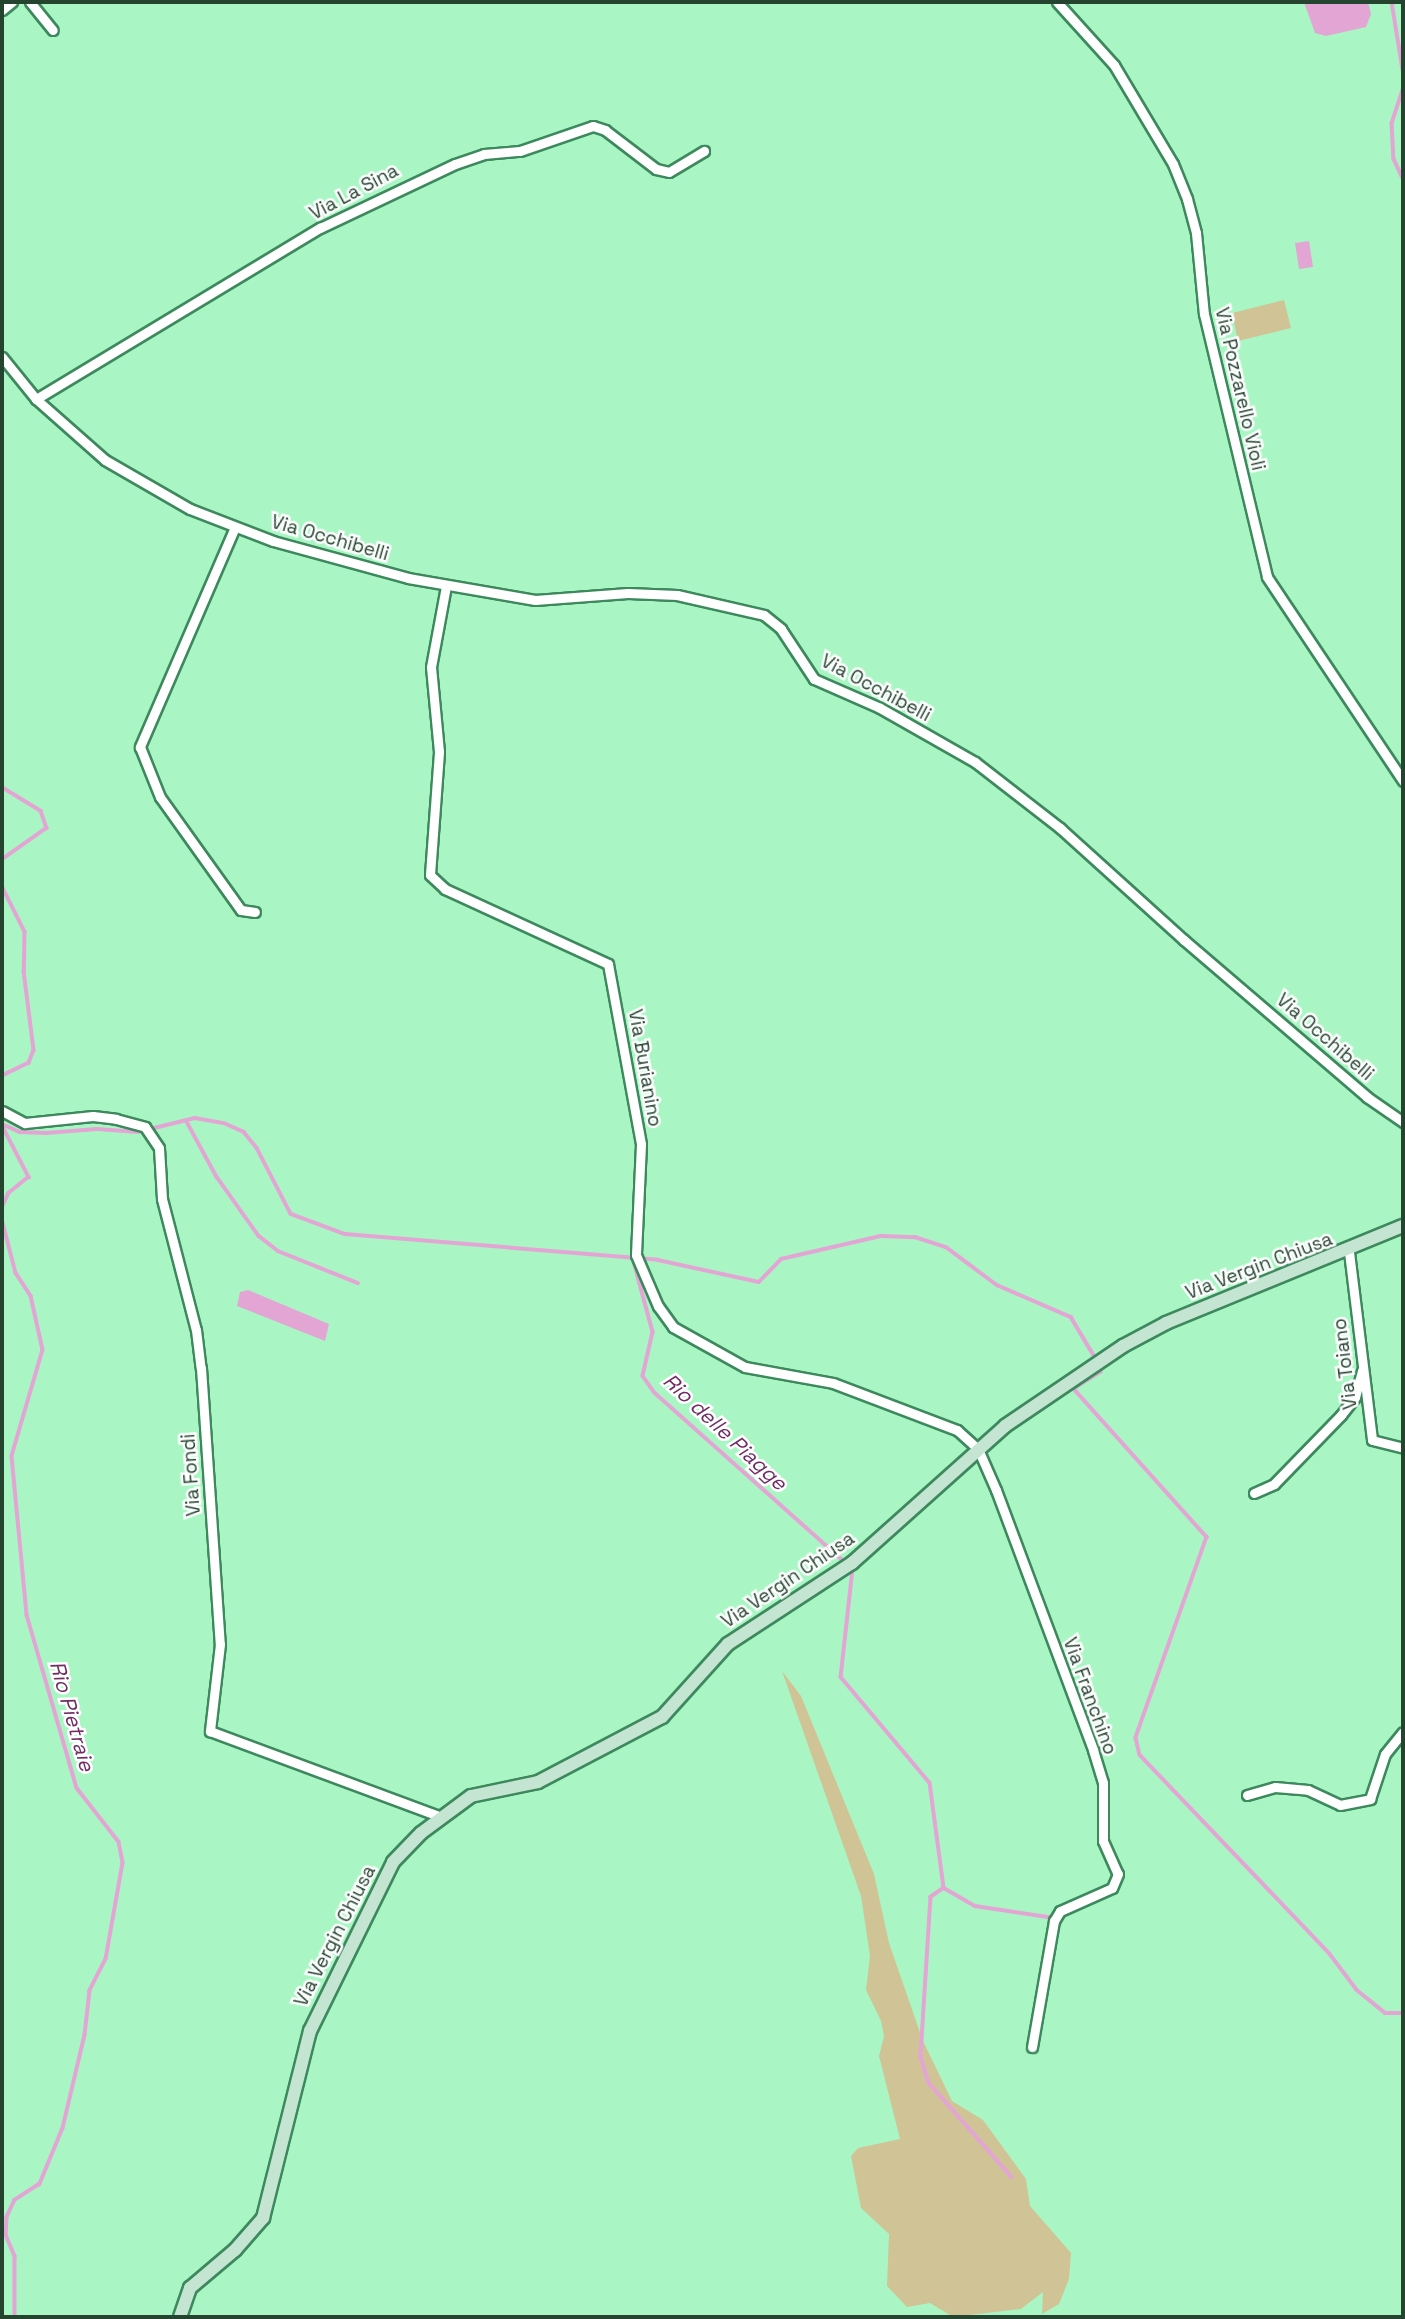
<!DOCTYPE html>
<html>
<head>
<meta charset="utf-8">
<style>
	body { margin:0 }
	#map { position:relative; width:1405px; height:2319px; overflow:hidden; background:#a9f6c4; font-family:"Space Grotesk",sans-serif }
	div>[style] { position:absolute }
	.green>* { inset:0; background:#d0c496 }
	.water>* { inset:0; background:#e3a5d4 }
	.stream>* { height:3.5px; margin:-1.75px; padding:0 1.75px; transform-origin:1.75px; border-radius:1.75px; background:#e3a5d4 }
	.roads { filter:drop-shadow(2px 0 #3d895d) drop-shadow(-2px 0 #3d895d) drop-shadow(0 2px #3d895d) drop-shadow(0 -2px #3d895d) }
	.street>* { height:9px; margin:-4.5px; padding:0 4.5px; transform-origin:4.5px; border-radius:4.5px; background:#fff }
	.secondary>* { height:12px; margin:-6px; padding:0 6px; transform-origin:6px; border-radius:6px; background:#c5e5d3 }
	span { translate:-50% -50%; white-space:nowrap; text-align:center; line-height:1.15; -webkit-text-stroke:5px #fff; paint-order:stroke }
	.street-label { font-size:19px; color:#244430 }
	.water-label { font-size:21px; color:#712a64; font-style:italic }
	.frame { position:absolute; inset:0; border:4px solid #244430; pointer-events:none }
</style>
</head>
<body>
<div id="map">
	<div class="green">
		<i style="clip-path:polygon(1284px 300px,1291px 328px,1238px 341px,1232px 313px)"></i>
		<i style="clip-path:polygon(782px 1671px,801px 1696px,874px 1874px,889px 1943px,923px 2041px,952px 2101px,983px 2120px,1026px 2179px,1030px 2206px,1071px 2253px,1069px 2279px,1059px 2304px,1042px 2314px,1043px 2292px,1021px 2309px,953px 2317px,930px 2303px,907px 2307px,887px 2286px,889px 2234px,861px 2208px,851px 2156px,858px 2148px,900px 2139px,879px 2056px,884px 2036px,881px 2021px,866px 1990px,870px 1956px,861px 1896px)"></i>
	</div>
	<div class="water">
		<i style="clip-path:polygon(1304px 2px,1368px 2px,1371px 14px,1366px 27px,1326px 36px,1315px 33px)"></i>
		<i style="clip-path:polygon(1309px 241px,1313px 267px,1299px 269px,1295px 243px)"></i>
		<i style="clip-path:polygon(248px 1290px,329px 1324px,325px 1341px,237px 1306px,240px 1292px)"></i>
	</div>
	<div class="stream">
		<i style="left:1392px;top:2px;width:69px;rotate:80.8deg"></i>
		<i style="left:1403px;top:90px;width:35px;rotate:108deg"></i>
		<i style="left:1392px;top:123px;width:36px;rotate:87deg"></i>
		<i style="left:1394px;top:159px;width:21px;rotate:65deg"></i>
		<i style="left:2px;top:787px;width:46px;rotate:31.6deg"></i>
		<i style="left:41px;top:811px;width:18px;rotate:71deg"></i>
		<i style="left:47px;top:828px;width:55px;rotate:144.6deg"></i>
		<i style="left:2px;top:886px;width:51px;rotate:63.4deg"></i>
		<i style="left:25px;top:932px;width:39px;rotate:91deg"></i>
		<i style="left:24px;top:971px;width:80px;rotate:82.8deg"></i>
		<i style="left:34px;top:1050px;width:14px;rotate:111deg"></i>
		<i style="left:29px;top:1063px;width:30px;rotate:154deg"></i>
		<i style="left:186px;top:1120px;width:65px;rotate:61.5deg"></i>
		<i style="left:217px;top:1177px;width:72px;rotate:54.6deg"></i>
		<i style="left:259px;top:1236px;width:24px;rotate:38deg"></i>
		<i style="left:278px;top:1251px;width:86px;rotate:21.8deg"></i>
		<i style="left:2px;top:1124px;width:20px;rotate:24deg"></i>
		<i style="left:20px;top:1132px;width:26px;rotate:2deg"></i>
		<i style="left:46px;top:1133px;width:51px;rotate:-4.5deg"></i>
		<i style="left:97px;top:1129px;width:41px;rotate:4.2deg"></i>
		<i style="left:138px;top:1132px;width:59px;rotate:-13.8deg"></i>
		<i style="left:195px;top:1118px;width:29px;rotate:10deg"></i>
		<i style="left:224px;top:1123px;width:22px;rotate:24deg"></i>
		<i style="left:244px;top:1132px;width:21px;rotate:51deg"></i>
		<i style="left:257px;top:1148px;width:74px;rotate:62.7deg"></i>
		<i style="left:291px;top:1214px;width:58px;rotate:20.3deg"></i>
		<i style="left:345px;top:1234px;width:314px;rotate:4.7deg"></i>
		<i style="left:658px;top:1260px;width:103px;rotate:12.3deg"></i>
		<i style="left:759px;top:1282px;width:32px;rotate:-46deg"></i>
		<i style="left:781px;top:1259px;width:103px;rotate:-13deg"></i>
		<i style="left:881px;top:1236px;width:34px;rotate:2deg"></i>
		<i style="left:915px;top:1237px;width:33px;rotate:18deg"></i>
		<i style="left:946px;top:1247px;width:64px;rotate:36.7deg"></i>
		<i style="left:997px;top:1285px;width:81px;rotate:23.4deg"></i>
		<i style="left:1071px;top:1317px;width:49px;rotate:59.2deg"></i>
		<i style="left:2px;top:1125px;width:59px;rotate:62.6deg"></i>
		<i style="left:29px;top:1177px;width:26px;rotate:141deg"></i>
		<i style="left:9px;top:1193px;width:17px;rotate:115deg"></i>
		<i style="left:2px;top:1219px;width:56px;rotate:75.5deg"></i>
		<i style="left:16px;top:1273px;width:27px;rotate:57deg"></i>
		<i style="left:31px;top:1296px;width:55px;rotate:77.5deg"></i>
		<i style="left:43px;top:1350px;width:110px;rotate:106.3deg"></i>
		<i style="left:12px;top:1456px;width:160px;rotate:84.6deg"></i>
		<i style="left:27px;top:1615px;width:180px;rotate:73.9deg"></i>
		<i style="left:77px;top:1788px;width:68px;rotate:52.1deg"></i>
		<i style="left:119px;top:1842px;width:21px;rotate:79deg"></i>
		<i style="left:123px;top:1863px;width:97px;rotate:100deg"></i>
		<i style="left:106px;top:1959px;width:36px;rotate:117deg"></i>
		<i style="left:90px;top:1991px;width:44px;rotate:96.5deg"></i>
		<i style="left:85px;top:2035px;width:96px;rotate:103.3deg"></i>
		<i style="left:63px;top:2128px;width:61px;rotate:112.3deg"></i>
		<i style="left:40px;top:2184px;width:30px;rotate:147deg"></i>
		<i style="left:15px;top:2200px;width:19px;rotate:115deg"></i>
		<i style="left:7px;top:2217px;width:18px;rotate:93deg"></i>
		<i style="left:6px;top:2235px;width:23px;rotate:67deg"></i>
		<i style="left:15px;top:2256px;width:61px;rotate:90deg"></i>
		<i style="left:633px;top:1258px;width:77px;rotate:74.9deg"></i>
		<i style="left:653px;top:1332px;width:45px;rotate:102.8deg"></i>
		<i style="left:643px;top:1376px;width:19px;rotate:55deg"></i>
		<i style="left:654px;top:1392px;width:266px;rotate:41.7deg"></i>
		<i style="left:853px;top:1569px;width:109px;rotate:96.3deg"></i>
		<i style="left:841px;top:1677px;width:138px;rotate:50deg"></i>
		<i style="left:930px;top:1783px;width:106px;rotate:82.4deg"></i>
		<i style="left:1099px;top:1367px;width:5px;rotate:68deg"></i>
		<i style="left:1101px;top:1372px;width:32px;rotate:148deg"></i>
		<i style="left:1074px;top:1389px;width:199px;rotate:48.1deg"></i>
		<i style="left:1207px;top:1537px;width:213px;rotate:109.5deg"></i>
		<i style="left:1136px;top:1738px;width:17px;rotate:77deg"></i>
		<i style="left:1140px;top:1755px;width:275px;rotate:46.3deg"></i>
		<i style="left:1330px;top:1954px;width:45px;rotate:53.1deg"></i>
		<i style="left:1357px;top:1990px;width:36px;rotate:39deg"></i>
		<i style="left:1385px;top:2013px;width:18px"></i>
		<i style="left:944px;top:1888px;width:16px;rotate:145deg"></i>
		<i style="left:931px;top:1897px;width:160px;rotate:93.6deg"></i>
		<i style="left:921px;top:2057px;width:27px;rotate:73deg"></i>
		<i style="left:929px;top:2083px;width:125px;rotate:48.6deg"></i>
		<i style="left:944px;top:1888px;width:36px;rotate:30deg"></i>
		<i style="left:975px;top:1906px;width:75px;rotate:8.5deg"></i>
	</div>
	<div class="roads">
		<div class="street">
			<i style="left:30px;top:2px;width:36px;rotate:51deg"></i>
			<i style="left:1057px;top:2px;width:85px;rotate:47.9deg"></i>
			<i style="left:1114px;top:65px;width:115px;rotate:59.2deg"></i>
			<i style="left:1173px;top:164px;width:38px;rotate:68deg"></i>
			<i style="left:1187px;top:199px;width:35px;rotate:75deg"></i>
			<i style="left:1196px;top:233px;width:81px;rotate:84.4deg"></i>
			<i style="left:1204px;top:314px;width:270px;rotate:76.5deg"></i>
			<i style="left:1267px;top:577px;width:245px;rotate:56.3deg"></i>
			<i style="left:2px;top:10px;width:13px;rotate:-39deg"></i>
			<i style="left:2px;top:357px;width:54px;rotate:51deg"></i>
			<i style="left:36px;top:399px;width:92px;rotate:41.5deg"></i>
			<i style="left:105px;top:460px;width:98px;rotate:30deg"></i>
			<i style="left:190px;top:509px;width:89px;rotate:21.1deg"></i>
			<i style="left:273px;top:541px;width:140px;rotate:15.3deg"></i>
			<i style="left:408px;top:578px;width:129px;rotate:9.8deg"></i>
			<i style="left:535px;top:600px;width:93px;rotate:-4.3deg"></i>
			<i style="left:628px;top:593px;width:49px;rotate:2.3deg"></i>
			<i style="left:677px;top:595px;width:89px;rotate:12.9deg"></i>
			<i style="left:764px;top:615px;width:22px;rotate:39deg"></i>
			<i style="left:781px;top:629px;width:60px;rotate:56.6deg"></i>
			<i style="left:814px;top:679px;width:72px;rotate:23.7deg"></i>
			<i style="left:880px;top:708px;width:109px;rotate:29.6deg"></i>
			<i style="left:975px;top:762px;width:108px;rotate:37.8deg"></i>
			<i style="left:1060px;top:828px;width:167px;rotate:42.1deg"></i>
			<i style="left:1184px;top:940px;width:241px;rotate:40.6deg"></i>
			<i style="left:1367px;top:1097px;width:44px;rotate:34.8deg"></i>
			<i style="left:36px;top:399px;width:332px;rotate:-31.1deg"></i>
			<i style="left:320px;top:228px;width:149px;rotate:-25.4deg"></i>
			<i style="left:455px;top:164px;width:31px;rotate:-19deg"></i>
			<i style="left:484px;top:154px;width:36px;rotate:-5deg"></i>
			<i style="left:520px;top:151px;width:77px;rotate:-18.9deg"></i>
			<i style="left:593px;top:126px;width:13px;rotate:18deg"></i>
			<i style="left:605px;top:130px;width:64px;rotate:37.4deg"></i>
			<i style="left:656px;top:169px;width:13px;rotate:13deg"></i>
			<i style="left:669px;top:172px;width:41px;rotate:-31deg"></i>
			<i style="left:235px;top:527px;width:240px;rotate:113.4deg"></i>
			<i style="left:140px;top:747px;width:54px;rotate:68.2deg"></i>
			<i style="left:160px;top:797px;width:139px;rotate:54.4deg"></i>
			<i style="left:241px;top:910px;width:14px;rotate:8deg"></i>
			<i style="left:446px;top:586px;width:82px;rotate:100.5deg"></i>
			<i style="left:431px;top:667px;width:85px;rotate:84.6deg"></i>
			<i style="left:439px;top:752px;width:123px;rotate:94.2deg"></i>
			<i style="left:430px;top:875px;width:21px;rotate:43deg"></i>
			<i style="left:445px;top:889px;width:179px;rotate:24.7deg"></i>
			<i style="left:608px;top:964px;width:183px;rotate:79.6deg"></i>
			<i style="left:641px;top:1144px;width:111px;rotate:92.6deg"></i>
			<i style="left:636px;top:1255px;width:56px;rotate:66.7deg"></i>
			<i style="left:658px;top:1306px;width:26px;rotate:54deg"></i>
			<i style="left:673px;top:1327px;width:82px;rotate:29.1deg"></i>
			<i style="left:745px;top:1367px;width:89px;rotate:10.3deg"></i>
			<i style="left:833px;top:1383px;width:133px;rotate:20.8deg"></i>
			<i style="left:957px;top:1430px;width:28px;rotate:42deg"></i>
			<i style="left:978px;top:1449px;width:45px;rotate:66.3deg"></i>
			<i style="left:996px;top:1490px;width:278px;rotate:69.5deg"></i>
			<i style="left:1093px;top:1750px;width:34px;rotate:73deg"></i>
			<i style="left:1103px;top:1783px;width:58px;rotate:90deg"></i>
			<i style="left:1103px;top:1841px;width:36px;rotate:66deg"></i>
			<i style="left:1118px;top:1874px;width:15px;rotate:113deg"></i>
			<i style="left:1112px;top:1888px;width:57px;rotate:156.1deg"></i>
			<i style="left:1060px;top:1911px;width:12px;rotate:121deg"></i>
			<i style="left:1054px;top:1921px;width:128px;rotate:99.9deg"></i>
			<i style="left:2px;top:1111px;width:26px;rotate:28deg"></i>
			<i style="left:25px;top:1123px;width:68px;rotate:-5.9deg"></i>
			<i style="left:93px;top:1116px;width:23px;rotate:7deg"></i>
			<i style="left:116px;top:1119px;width:30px;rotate:15deg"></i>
			<i style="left:145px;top:1127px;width:25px;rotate:56deg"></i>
			<i style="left:159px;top:1148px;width:51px;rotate:86.6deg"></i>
			<i style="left:162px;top:1199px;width:135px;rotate:75.5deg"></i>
			<i style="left:196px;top:1330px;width:38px;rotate:83deg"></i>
			<i style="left:201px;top:1368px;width:277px;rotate:86.1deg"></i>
			<i style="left:220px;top:1644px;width:88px;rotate:96.6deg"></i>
			<i style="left:210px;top:1731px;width:246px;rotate:20.4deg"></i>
			<i style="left:1349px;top:1252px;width:189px;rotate:83deg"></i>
			<i style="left:1372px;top:1440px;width:32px;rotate:14deg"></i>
			<i style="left:1254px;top:1493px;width:22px;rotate:-24deg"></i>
			<i style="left:1274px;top:1484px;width:96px;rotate:-45.8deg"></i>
			<i style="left:1341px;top:1415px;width:23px;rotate:-52deg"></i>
			<i style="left:1355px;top:1397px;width:28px;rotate:-75deg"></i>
			<i style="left:1247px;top:1795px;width:29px;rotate:-16deg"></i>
			<i style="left:1275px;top:1787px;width:33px;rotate:5deg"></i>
			<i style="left:1308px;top:1790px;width:35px;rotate:25deg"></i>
			<i style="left:1340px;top:1805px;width:31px;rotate:-11deg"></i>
			<i style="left:1370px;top:1799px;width:47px;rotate:-71.6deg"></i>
			<i style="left:1385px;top:1754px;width:28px;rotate:-51deg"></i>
		</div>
		<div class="secondary">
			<i style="left:180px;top:2317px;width:31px;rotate:-71deg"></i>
			<i style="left:190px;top:2288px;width:59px;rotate:-40.2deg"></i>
			<i style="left:235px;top:2250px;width:43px;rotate:-48.8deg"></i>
			<i style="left:263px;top:2218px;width:193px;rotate:-75.9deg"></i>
			<i style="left:310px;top:2031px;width:188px;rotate:-63.8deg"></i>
			<i style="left:393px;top:1862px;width:40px;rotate:-46deg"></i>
			<i style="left:421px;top:1833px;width:62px;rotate:-36.5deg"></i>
			<i style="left:471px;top:1796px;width:68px;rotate:-11.8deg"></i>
			<i style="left:538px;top:1782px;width:140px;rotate:-27.7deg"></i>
			<i style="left:662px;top:1717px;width:98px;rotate:-47.9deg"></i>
			<i style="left:728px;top:1644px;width:148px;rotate:-33.2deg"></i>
			<i style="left:852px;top:1563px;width:205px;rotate:-41.8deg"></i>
			<i style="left:1005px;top:1426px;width:143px;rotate:-34.1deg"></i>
			<i style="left:1123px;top:1346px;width:49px;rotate:-28.1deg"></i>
			<i style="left:1166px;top:1323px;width:256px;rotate:-22.3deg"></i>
		</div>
	</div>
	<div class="street-label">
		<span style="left:354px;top:192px;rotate:-28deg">Via La Sina</span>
		<span style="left:1240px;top:389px;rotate:77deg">Via Pozzarello Violi</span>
		<span style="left:330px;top:538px;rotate:16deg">Via Occhibelli</span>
		<span style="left:876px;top:688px;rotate:28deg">Via Occhibelli</span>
		<span style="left:1325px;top:1037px;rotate:41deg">Via Occhibelli</span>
		<span style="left:645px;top:1068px;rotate:80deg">Via Burianino</span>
		<span style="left:1259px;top:1266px;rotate:-21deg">Via Vergin Chiusa</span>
		<span style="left:1345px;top:1364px;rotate:-97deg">Via Toiano</span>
		<span style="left:191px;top:1475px;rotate:-94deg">Via Fondi</span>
		<span style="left:788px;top:1580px;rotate:-34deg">Via Vergin Chiusa</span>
		<span style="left:1090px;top:1696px;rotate:70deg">Via Franchino</span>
		<span style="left:335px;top:1936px;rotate:-63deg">Via Vergin Chiusa</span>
	</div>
	<div class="water-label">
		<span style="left:725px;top:1432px;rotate:43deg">Rio delle Piagge</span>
		<span style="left:72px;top:1716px;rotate:74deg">Rio Pietraie</span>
	</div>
	<div class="frame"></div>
</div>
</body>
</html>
